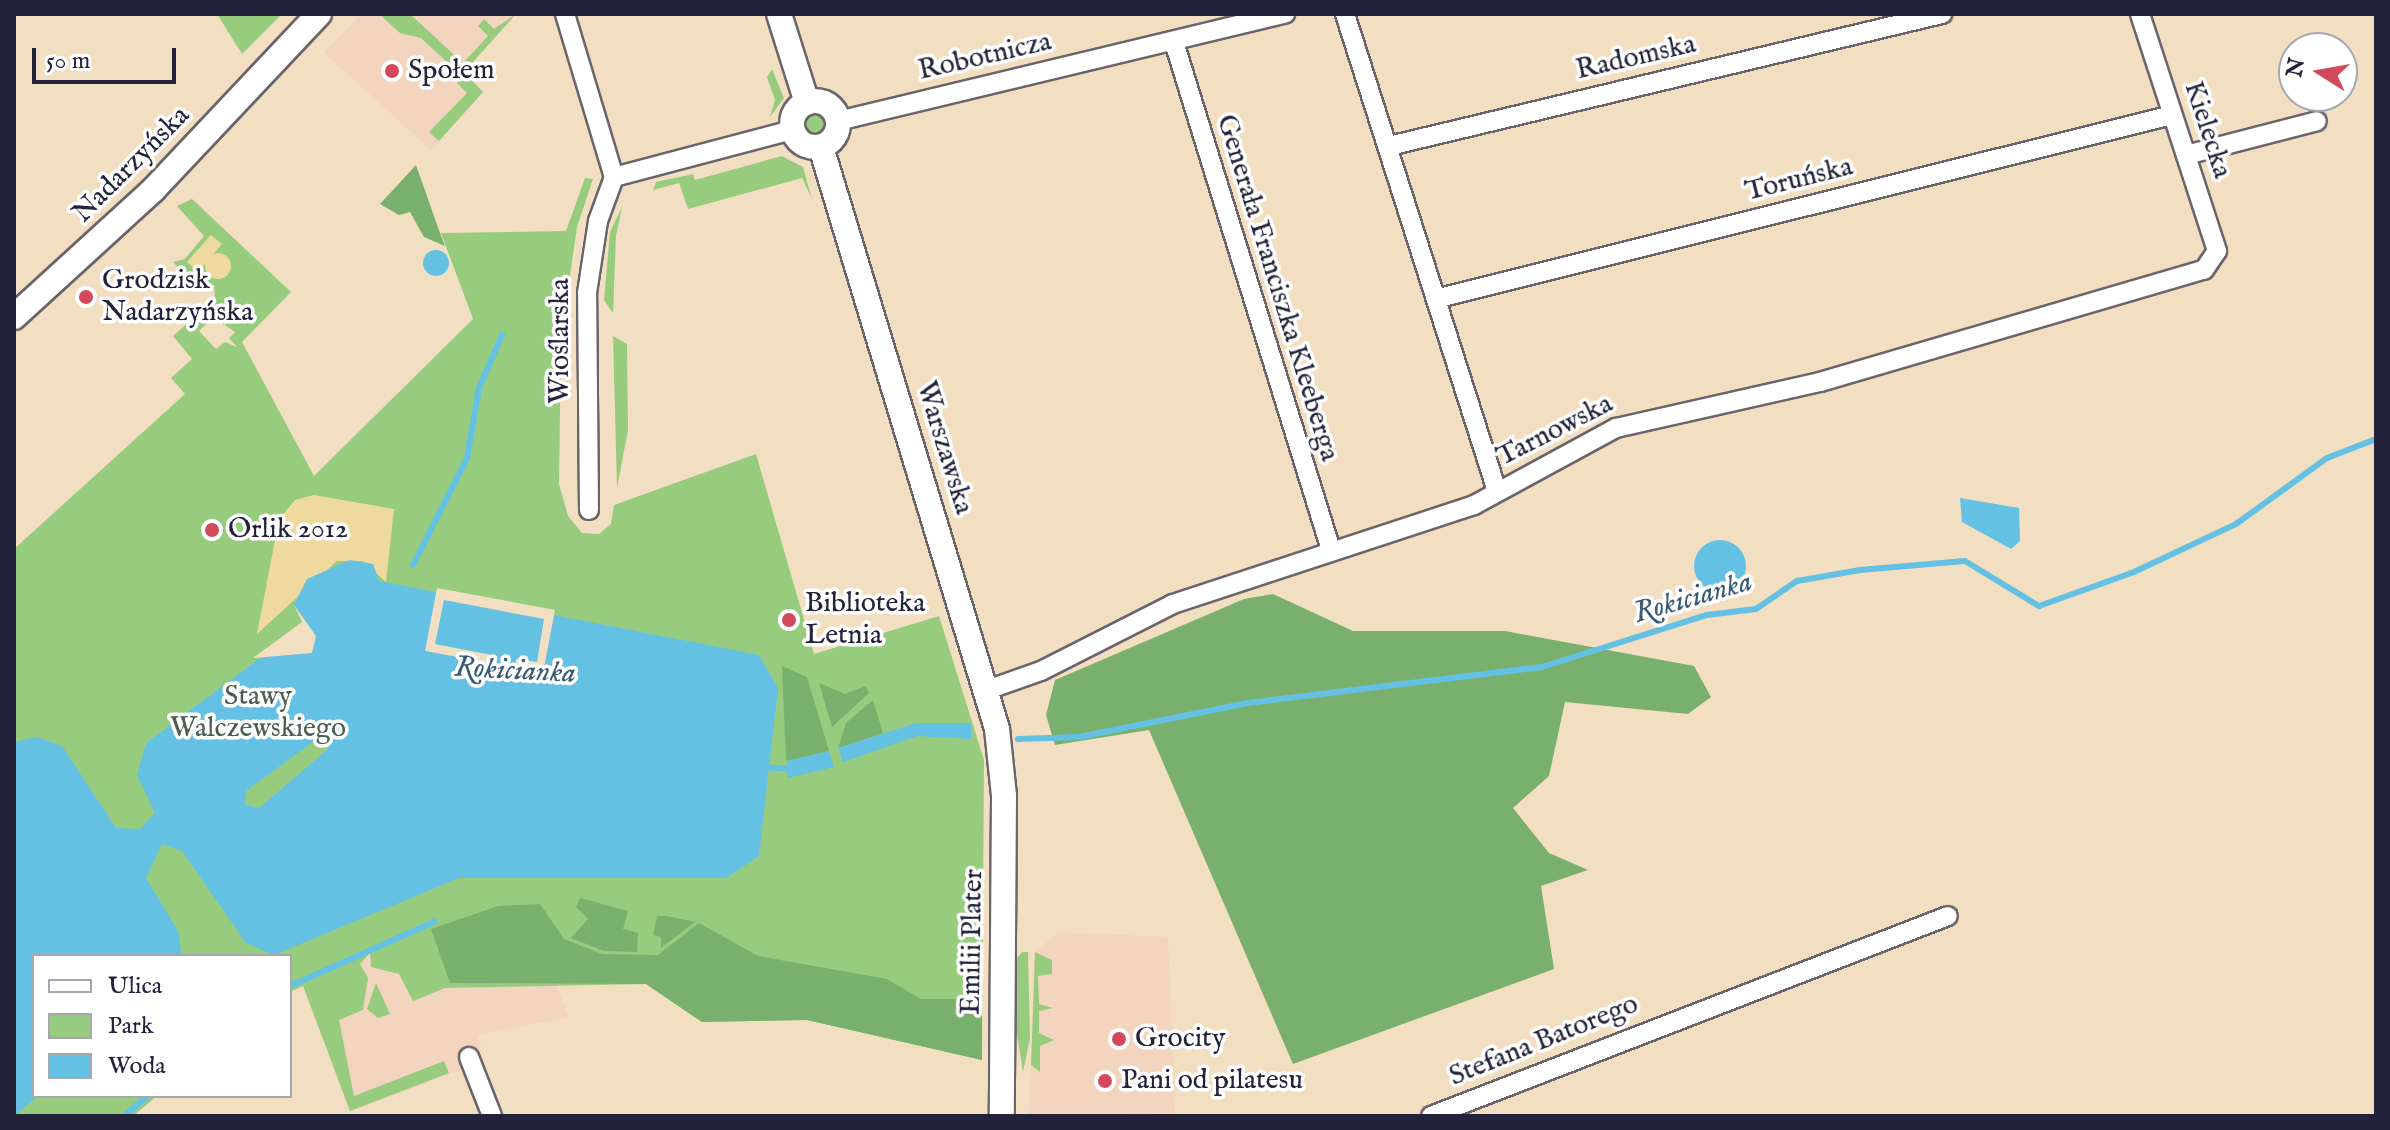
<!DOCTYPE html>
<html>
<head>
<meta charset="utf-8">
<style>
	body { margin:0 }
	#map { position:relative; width:2390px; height:1130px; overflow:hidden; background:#f2dfc1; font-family:"IM FELL English",serif }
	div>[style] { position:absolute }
	.built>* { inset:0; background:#f3d4be }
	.green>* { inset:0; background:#97cc7e }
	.round { border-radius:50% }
	.forest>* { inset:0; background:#79b06d }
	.sand>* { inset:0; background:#eeda9e }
	.water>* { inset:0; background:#65c1e3 }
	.pier>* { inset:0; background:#f2dfc1 }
	.stream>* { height:6px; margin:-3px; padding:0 3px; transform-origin:3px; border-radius:3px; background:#65c1e3 }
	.roads { filter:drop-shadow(2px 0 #6b646a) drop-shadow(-2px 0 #6b646a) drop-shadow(0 2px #6b646a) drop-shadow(0 -2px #6b646a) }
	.street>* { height:18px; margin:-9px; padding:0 9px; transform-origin:9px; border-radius:9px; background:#fff }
	.secondary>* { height:24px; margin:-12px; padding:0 12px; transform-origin:12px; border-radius:12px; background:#fff }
	.secondary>.ring { margin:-12px; padding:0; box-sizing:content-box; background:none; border:24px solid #fff; border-radius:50% }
	.dots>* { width:22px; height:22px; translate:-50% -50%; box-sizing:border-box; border:4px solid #fff; border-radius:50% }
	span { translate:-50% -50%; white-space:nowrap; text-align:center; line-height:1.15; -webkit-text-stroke:7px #fff; paint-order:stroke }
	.street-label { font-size:28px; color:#22223b }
	.poi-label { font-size:28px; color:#22223b }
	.left { translate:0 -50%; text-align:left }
	.park-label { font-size:28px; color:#4b5e52 }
	.water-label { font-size:30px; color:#395a76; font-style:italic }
	.frame { position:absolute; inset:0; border:16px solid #22223b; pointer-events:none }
	.legend { position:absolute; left:32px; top:954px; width:260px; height:144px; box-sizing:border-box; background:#fff; border:2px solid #a7a7b1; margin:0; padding:10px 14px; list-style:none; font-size:24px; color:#22223b }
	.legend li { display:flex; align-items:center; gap:16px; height:40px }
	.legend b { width:40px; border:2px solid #a7a7b1 }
	.north { position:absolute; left:2278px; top:32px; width:80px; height:80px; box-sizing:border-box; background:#fff; border:2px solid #a7a7b1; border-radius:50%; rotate:281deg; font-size:22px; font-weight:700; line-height:32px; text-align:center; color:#22223b }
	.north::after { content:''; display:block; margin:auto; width:28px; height:36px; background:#d1495b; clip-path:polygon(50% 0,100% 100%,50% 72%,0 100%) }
	.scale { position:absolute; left:32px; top:48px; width:144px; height:36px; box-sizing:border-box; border:4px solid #22223b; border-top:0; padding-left:10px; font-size:24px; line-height:28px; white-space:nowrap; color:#22223b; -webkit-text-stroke:6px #fff; paint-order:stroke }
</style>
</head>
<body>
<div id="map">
	<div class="built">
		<i style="clip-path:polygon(361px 14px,516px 14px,464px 72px,483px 92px,431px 150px,324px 53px)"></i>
		<i style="clip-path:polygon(431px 929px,556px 984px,569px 1017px,476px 1035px,482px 1047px,458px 1055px,463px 1069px,350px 1112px,303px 985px)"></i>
		<i style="clip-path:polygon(1059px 932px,1168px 937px,1175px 1113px,1029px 1116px,1035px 952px)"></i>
	</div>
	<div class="green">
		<i style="clip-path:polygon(217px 14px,282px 14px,242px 54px)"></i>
		<i style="clip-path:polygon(379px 14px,410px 14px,463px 63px,488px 36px,478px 26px,484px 19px,494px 29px,516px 14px,464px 72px,483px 92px,439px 141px,429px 132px,467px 93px,457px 83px,462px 76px,421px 38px,400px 33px)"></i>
		<i style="clip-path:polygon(772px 69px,784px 98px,770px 117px,775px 100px,767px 77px)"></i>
		<i class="round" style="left:801px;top:110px;width:28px;height:28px"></i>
		<i style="clip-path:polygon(782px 156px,803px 167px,812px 199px,802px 178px,688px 209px,679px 183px,653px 190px,656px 182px,693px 174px,695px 180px)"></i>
		<i style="clip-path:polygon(585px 178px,593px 179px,577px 227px,561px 338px,559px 484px,568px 516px,582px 533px,599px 534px,611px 524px,614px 505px,756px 454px,814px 654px,939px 616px,984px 760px,982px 1060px,807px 1020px,702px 1022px,646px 984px,445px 988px,413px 1001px,399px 974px,371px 967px,370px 953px,360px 964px,368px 978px,363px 1010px,339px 1020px,354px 1096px,444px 1061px,449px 1073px,350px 1111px,303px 986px,290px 992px,290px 956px,34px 956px,34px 1096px,157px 1096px,133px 1116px,14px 1116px,14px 549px,185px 394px,171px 378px,192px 359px,173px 336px,199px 313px,208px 322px,199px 331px,216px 349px,225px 342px,237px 347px,229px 338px,235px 332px,203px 310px,215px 299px,214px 286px,208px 282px,200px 290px,173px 262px,185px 259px,204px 236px,177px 206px,192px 199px,291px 292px,242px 342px,314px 476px,473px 319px,441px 233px,566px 231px)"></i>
		<i style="clip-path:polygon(622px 207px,616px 236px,613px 313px,604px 300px,610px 232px)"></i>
		<i style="clip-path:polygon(613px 336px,627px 344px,628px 430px,617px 488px)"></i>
		<i style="clip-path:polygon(1022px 952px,1028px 952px,1030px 1038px,1023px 1072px,1013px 1010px,1013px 963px)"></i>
		<i style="clip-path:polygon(1035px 952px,1052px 960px,1052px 974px,1038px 976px,1039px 1004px,1053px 1008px,1039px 1011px,1039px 1033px,1054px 1040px,1040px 1046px,1040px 1072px,1031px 1065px)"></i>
		<i style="clip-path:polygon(376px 983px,390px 1014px,378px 1018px,367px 1009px)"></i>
	</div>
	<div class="forest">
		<i style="clip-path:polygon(416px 165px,440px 233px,445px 246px,424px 237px,410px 212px,399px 215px,380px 204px)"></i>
		<i style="clip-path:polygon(1273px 594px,1353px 631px,1505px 631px,1694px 666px,1711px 697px,1688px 714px,1565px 702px,1549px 776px,1513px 808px,1549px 853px,1588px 870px,1541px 886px,1554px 969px,1293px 1064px,1149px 730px,1055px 745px,1046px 715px,1055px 680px,1244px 599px)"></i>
		<i style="clip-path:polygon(782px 666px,807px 677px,829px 751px,786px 761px)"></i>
		<i style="clip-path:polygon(819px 683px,845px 694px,866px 686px,869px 693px,832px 727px)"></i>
		<i style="clip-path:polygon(873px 700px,883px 733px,838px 748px,846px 723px)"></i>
		<i style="clip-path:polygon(580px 898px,628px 911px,623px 929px,638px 933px,637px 952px,604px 951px,571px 938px,588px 919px,576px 907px)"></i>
		<i style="clip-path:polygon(540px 904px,564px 939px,602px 954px,658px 955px,699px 923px,758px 956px,887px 979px,921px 999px,982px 999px,982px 1060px,807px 1020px,702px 1022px,646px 984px,450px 983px,431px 929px,498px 906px)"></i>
		<i style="clip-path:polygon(657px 916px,667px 916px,695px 922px,661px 948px,661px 937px,653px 935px)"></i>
	</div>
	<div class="sand">
		<i style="clip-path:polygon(211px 235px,222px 244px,198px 272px,187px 262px)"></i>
		<i class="round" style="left:205px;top:253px;width:26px;height:26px"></i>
		<i style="clip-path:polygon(314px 495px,394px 509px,386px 582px,363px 561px,337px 561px,257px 634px,279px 519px,295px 500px)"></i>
	</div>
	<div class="water">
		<i class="round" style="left:423px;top:250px;width:26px;height:26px"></i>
		<i style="clip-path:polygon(1960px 498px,2019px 508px,2020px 541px,2011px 549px,1962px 522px)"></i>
		<i class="round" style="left:1694px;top:540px;width:52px;height:52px"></i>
		<i style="clip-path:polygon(evenodd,350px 560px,373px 564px,379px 581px,759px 655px,778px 688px,759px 856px,726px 878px,459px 878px,274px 955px,246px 943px,182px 851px,162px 844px,146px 878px,178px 931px,182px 956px,34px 956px,38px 1096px,14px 1116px,14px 742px,37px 737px,62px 746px,116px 828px,140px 829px,155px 813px,137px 775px,146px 743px,307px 623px,294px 605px,307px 579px,350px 560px,314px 741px,326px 740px,328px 749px,259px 808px,245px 805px,246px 791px,314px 741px)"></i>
		<i style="clip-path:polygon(916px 723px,971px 723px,971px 739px,917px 736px,843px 762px,838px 748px)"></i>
		<i style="clip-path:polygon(829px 751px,834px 767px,787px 778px,787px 761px)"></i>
	</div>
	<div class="pier">
		<i style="clip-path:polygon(437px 588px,555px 610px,543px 673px,515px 668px,516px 659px,537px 662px,544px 619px,444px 600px,435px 644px,497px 656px,496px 664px,425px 651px)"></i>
		<i style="clip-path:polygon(294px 605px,316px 636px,312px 653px,253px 658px,302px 622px)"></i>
	</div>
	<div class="stream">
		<i style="left:413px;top:565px;width:120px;rotate:-63.2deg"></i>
		<i style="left:467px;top:458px;width:71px;rotate:-80.3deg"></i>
		<i style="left:479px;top:388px;width:58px;rotate:-66.5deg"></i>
		<i style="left:1018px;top:739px;width:61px;rotate:-1.9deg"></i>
		<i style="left:1079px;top:737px;width:172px;rotate:-11.4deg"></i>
		<i style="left:1248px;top:703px;width:296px;rotate:-7deg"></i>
		<i style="left:1542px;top:667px;width:173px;rotate:-17.5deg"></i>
		<i style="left:1707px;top:615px;width:49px;rotate:-7deg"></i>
		<i style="left:1756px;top:609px;width:50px;rotate:-34.3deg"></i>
		<i style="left:1797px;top:581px;width:64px;rotate:-9.9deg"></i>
		<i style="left:1860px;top:570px;width:105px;rotate:-4.9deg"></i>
		<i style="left:1965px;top:561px;width:87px;rotate:31.3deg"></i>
		<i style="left:2039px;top:606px;width:101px;rotate:-19.7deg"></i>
		<i style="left:2134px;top:572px;width:113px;rotate:-25.2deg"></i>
		<i style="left:2236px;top:524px;width:112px;rotate:-36deg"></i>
		<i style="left:2327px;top:458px;width:53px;rotate:-21.2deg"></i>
		<i style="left:764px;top:767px;width:28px;rotate:4deg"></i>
		<i style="left:290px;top:986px;width:158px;rotate:-24deg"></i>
		<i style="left:124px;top:1116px;width:31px;rotate:-40deg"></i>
	</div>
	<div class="roads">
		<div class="street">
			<i style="left:565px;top:14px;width:170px;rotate:73.3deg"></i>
			<i style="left:1345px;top:14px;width:501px;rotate:72.33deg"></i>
			<i style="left:1174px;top:42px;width:532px;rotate:72.83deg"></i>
			<i style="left:838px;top:121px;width:460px;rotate:-13.5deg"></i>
			<i style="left:1389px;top:146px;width:569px;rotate:-13.43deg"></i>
			<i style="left:2186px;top:155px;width:135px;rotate:-14.5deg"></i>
			<i style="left:1439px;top:298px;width:755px;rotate:-14.02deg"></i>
			<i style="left:589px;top:510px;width:217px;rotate:-90.5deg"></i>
			<i style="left:587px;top:293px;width:73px;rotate:-81.3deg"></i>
			<i style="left:598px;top:221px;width:47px;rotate:-70deg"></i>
			<i style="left:614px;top:177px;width:184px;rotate:-14.8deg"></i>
			<i style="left:987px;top:690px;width:57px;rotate:-19.4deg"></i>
			<i style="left:1041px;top:671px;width:148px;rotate:-26.9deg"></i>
			<i style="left:1173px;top:604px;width:317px;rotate:-18.2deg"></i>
			<i style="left:1474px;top:505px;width:162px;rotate:-28.5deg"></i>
			<i style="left:1616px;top:428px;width:209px;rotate:-12.7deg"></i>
			<i style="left:1820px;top:382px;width:400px;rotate:-16.3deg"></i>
			<i style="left:2204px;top:270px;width:23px;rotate:-56deg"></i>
			<i style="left:2217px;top:251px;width:249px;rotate:-108deg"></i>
			<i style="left:469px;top:1057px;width:63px;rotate:68.7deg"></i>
			<i style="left:1431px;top:1116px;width:554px;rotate:-21.15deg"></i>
		</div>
		<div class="secondary">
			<i style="left:779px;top:14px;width:93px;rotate:72.5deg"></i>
			<i class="ring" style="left:792px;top:101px;width:22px;height:22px"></i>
			<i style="left:821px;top:147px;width:608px;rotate:73.17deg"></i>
			<i style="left:997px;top:729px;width:67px;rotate:84deg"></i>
			<i style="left:1004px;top:796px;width:320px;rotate:90.4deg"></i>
			<i style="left:14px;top:317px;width:188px;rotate:-42.4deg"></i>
			<i style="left:153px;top:190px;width:242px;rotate:-46.7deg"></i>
		</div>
	</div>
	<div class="dots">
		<i style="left:392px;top:71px;background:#d1495b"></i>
		<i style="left:86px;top:297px;background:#d1495b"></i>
		<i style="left:212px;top:530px;background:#d1495b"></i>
		<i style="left:789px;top:620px;background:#d1495b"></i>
		<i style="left:1119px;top:1039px;background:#d1495b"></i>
		<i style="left:1105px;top:1081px;background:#d1495b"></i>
	</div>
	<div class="street-label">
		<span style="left:985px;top:57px;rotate:-13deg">Robotnicza</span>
		<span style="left:1636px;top:58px;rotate:-13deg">Radomska</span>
		<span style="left:2207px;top:130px;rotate:72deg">Kielecka</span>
		<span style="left:132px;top:165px;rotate:-45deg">Nadarzyńska</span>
		<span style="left:1799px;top:180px;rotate:-14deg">Toruńska</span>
		<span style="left:1277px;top:288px;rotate:73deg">Generała Franciszka Kleeberga</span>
		<span style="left:561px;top:341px;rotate:-90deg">Wioślarska</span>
		<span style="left:1555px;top:431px;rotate:-27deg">Tarnowska</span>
		<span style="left:944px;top:448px;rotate:73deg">Warszawska</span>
		<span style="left:973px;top:942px;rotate:-89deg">Emilii Plater</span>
		<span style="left:1544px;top:1041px;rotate:-22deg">Stefana Batorego</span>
	</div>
	<div class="poi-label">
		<span class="left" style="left:408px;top:71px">Społem</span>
		<span class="left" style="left:102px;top:297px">Grodzisk<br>Nadarzyńska</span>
		<span class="left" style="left:228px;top:530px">Orlik 2012</span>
		<span class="left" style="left:805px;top:620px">Biblioteka<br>Letnia</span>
		<span class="left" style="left:1135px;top:1039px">Grocity</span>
		<span class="left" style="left:1121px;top:1081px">Pani od pilatesu</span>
	</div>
	<div class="park-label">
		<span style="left:258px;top:713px">Stawy<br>Walczewskiego</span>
	</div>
	<div class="water-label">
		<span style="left:1693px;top:598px;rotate:-16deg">Rokicianka</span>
		<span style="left:515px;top:671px;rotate:3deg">Rokicianka</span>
	</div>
	<div class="frame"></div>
	<ul class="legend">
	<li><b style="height:10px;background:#fff"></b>Ulica</li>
	<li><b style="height:22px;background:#97cc7e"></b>Park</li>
	<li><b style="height:22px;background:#65c1e3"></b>Woda</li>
	</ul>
	<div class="north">N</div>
	<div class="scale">50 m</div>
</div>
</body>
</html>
